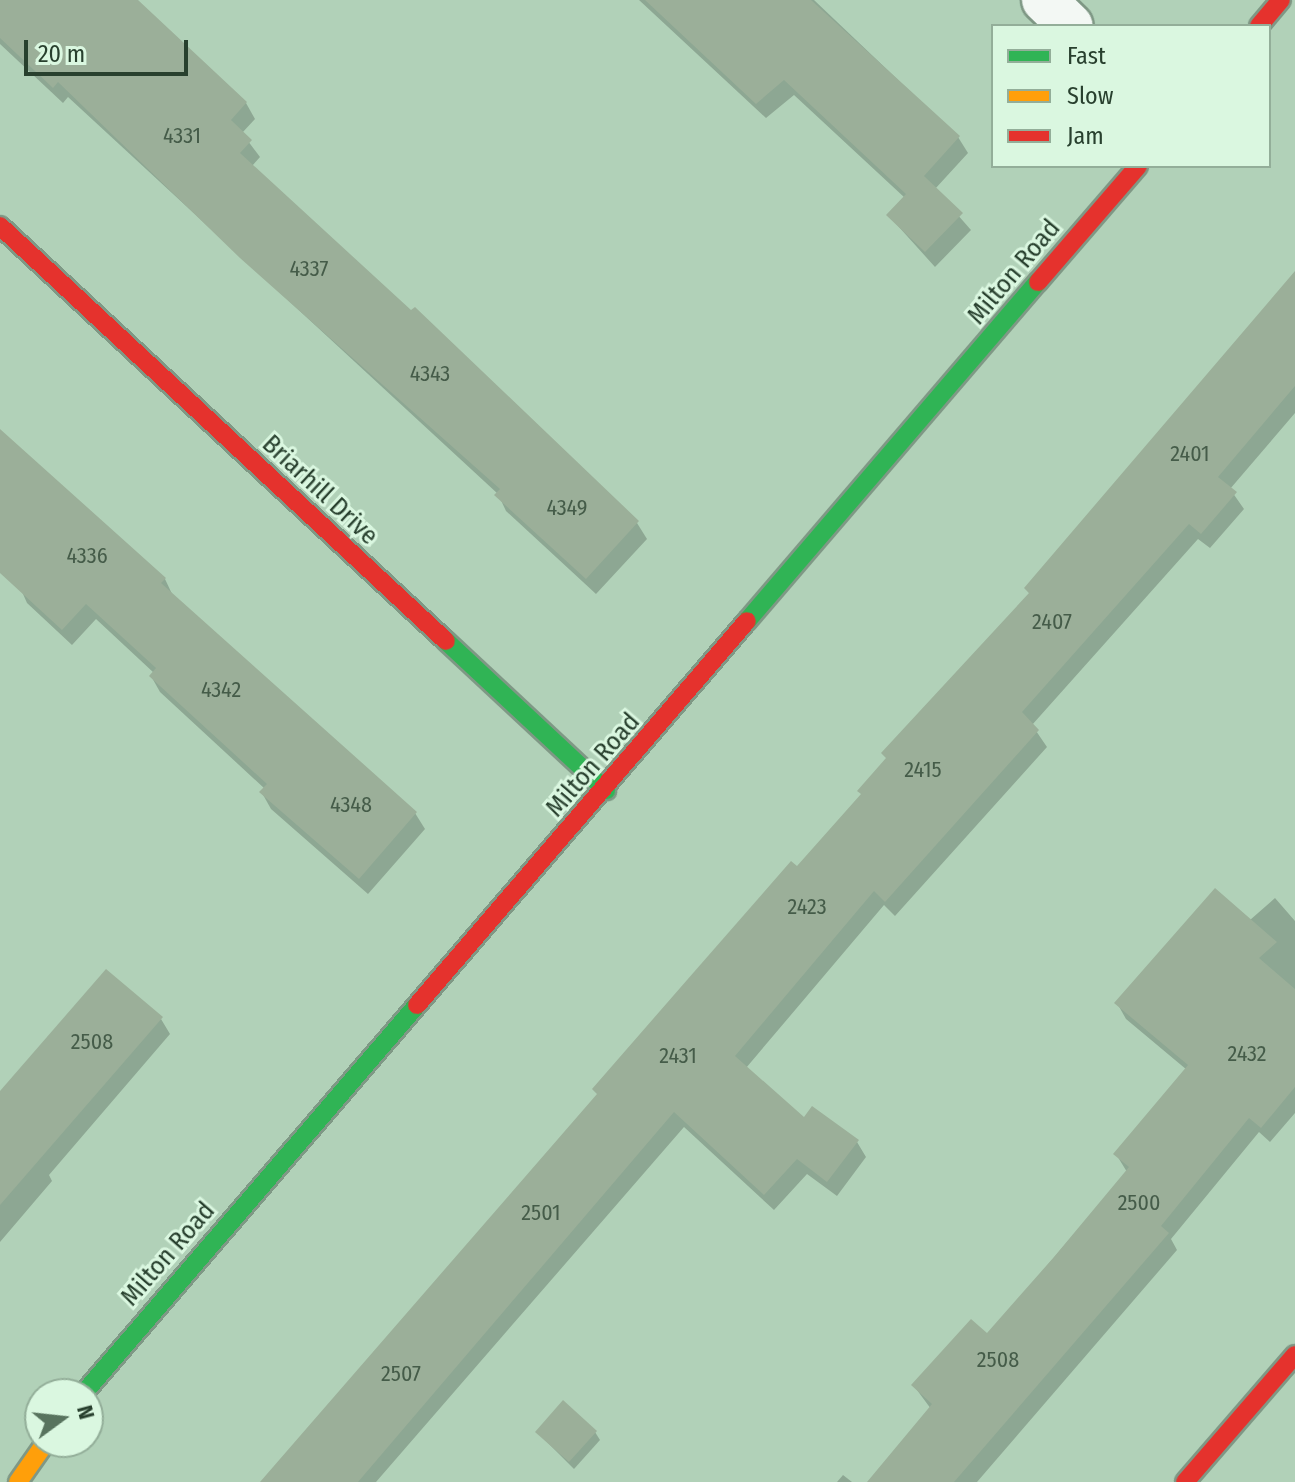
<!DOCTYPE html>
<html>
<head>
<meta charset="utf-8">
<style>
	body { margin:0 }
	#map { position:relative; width:1295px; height:1482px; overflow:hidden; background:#b1d1b8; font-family:"Fira Sans Condensed",sans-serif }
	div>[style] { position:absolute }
	.shadow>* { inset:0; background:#0003 }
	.building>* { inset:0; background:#9baf99 }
	.roads { filter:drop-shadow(2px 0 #7f9885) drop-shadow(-2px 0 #7f9885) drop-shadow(0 2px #7f9885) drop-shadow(0 -2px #7f9885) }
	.street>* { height:44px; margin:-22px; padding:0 22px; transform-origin:22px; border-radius:22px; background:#f3f8f4 }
	.fast>* { height:18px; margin:-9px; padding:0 9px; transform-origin:9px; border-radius:9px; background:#30b455 }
	.slow>* { height:18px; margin:-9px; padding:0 9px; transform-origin:9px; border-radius:9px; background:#ff9f0a }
	.jam>* { height:18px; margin:-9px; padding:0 9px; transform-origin:9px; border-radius:9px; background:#e5322d }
	span { translate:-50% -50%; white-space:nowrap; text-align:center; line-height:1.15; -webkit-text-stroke:6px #daf7e0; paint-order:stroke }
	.number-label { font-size:22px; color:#455c49 }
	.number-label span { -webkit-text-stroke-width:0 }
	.street-label { font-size:26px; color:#28402e }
	.legend { position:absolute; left:991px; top:24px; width:280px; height:144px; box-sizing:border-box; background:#daf7e0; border:2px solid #93ae99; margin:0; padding:10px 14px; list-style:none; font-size:24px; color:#28402e }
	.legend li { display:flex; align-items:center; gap:16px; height:40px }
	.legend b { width:40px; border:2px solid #93ae99 }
	.north { position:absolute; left:24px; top:1378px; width:80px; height:80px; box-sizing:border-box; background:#daf7e0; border:2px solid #93ae99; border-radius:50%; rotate:75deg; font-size:22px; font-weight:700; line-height:32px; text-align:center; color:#28402e }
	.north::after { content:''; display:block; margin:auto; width:28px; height:36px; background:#58735e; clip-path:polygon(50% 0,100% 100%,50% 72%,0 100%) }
	.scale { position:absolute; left:24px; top:40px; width:164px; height:36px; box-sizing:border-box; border:4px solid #28402e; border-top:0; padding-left:10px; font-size:24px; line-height:28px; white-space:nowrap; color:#28402e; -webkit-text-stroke:6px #daf7e0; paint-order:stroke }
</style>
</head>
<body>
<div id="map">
	<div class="shadow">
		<i style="clip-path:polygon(0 0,136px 0,246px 103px,255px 119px,242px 133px,260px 157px,252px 166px,637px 523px,647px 539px,596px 594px,506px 511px,498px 494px,68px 97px,63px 103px,0 44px)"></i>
		<i style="clip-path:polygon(639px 0,814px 0,958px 137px,968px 153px,935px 189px,971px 230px,935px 267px,889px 216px,905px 198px,794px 95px,766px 118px)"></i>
		<i style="clip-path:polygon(1295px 274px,1295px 413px,1230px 489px,1244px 509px,1210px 548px,1198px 539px,1032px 725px,1047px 747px,895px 916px,884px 905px,746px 1068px,804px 1120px,857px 1142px,866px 1157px,837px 1196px,807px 1174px,774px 1210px,684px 1127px,376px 1482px,264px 1482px,862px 796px,1030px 594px,1026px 589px)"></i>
		<i style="clip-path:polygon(0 432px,165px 579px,173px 596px,415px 813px,425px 829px,368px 894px,271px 809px,262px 793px,265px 789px,160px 692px,151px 676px,154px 673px,96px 619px,72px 645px,27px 603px,0 542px)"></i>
		<i style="clip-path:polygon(1275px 898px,1295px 921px,1295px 1113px,1270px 1142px,1259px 1132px,1171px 1239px,1177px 1250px,977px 1482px,870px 1482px,931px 1409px,914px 1386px,987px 1336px,1127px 1172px,1116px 1154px,1187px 1070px,1126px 1019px,1117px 1003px,1250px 920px)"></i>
		<i style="clip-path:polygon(161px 1019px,170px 1034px,49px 1175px,52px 1181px,0 1242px,0 1100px)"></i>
		<i style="clip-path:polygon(537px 1432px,595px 1432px,600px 1440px,574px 1469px)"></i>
		<i style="clip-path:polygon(843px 1475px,852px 1482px,837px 1482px)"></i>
	</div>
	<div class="building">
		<i style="clip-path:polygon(0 0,138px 0,247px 102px,231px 120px,252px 140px,240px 153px,411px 310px,415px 307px,639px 521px,586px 579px,494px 495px,500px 489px,240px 258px,58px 82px,53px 88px,0 38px)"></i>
		<i style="clip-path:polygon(645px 0,811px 0,960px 136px,924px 176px,963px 213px,925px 252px,886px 215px,906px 194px,784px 80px,756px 104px)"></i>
		<i style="clip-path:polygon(1295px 271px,1295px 386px,1218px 477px,1237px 492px,1201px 534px,1189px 524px,1022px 712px,1039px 730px,885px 902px,874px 891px,735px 1056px,804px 1117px,812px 1106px,859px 1140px,827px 1182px,797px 1159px,764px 1195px,674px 1112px,358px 1482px,260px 1482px,597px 1094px,592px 1089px,687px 980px,791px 861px,797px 866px,861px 794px,857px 791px,886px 758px,881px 753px,1029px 593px,1024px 588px)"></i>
		<i style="clip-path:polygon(0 429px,166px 578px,161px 583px,417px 812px,359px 879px,259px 792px,267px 784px,149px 676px,156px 668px,86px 604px,62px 630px,0 573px)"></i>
		<i style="clip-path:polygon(1215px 888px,1277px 942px,1259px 958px,1295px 989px,1295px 1087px,1261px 1128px,1249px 1118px,1161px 1226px,1169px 1233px,954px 1482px,867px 1482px,932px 1404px,911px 1385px,971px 1319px,987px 1333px,1054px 1257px,1129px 1167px,1113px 1154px,1188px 1065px,1114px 1003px)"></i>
		<i style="clip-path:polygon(106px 969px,163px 1017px,0 1205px,0 1091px)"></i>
		<i style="clip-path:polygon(563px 1400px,597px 1431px,569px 1462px,535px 1432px)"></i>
	</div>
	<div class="roads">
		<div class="street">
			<i style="left:1044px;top:0;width:37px;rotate:44deg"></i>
		</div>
		<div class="fast">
			<i style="left:747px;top:621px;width:447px;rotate:-49.4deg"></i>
			<i style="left:446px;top:641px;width:219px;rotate:43deg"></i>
			<i style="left:83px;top:1394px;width:513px;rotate:-49.35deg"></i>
		</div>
		<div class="slow">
			<i style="left:18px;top:1482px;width:49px;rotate:-55deg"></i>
		</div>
		<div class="jam">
			<i style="left:1259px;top:26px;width:34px;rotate:-50deg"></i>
			<i style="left:0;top:226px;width:609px;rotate:42.94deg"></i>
			<i style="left:1038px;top:282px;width:153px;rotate:-49.2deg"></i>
			<i style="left:417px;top:1005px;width:506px;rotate:-49.33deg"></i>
			<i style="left:1185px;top:1482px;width:168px;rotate:-49.1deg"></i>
		</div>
	</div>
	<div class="number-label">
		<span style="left:182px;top:136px">4331</span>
		<span style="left:309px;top:269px">4337</span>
		<span style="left:430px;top:374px">4343</span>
		<span style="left:1190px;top:454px">2401</span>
		<span style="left:567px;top:508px">4349</span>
		<span style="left:87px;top:556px">4336</span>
		<span style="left:1052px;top:622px">2407</span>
		<span style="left:221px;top:690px">4342</span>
		<span style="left:923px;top:770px">2415</span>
		<span style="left:351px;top:805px">4348</span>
		<span style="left:807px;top:907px">2423</span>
		<span style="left:92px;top:1042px">2508</span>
		<span style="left:1247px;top:1054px">2432</span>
		<span style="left:678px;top:1056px">2431</span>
		<span style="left:1139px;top:1203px">2500</span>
		<span style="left:541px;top:1213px">2501</span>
		<span style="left:998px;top:1360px">2508</span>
		<span style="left:401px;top:1374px">2507</span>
	</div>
	<div class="street-label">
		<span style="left:1014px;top:272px;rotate:-50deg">Milton Road</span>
		<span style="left:320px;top:490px;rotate:43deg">Briarhill Drive</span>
		<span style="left:593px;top:765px;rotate:-49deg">Milton Road</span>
		<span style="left:168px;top:1254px;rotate:-49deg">Milton Road</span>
	</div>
	<ul class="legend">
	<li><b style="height:10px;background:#30b455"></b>Fast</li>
	<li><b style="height:10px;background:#ff9f0a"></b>Slow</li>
	<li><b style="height:10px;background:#e5322d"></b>Jam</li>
	</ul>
	<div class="north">N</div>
	<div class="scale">20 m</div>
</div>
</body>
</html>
